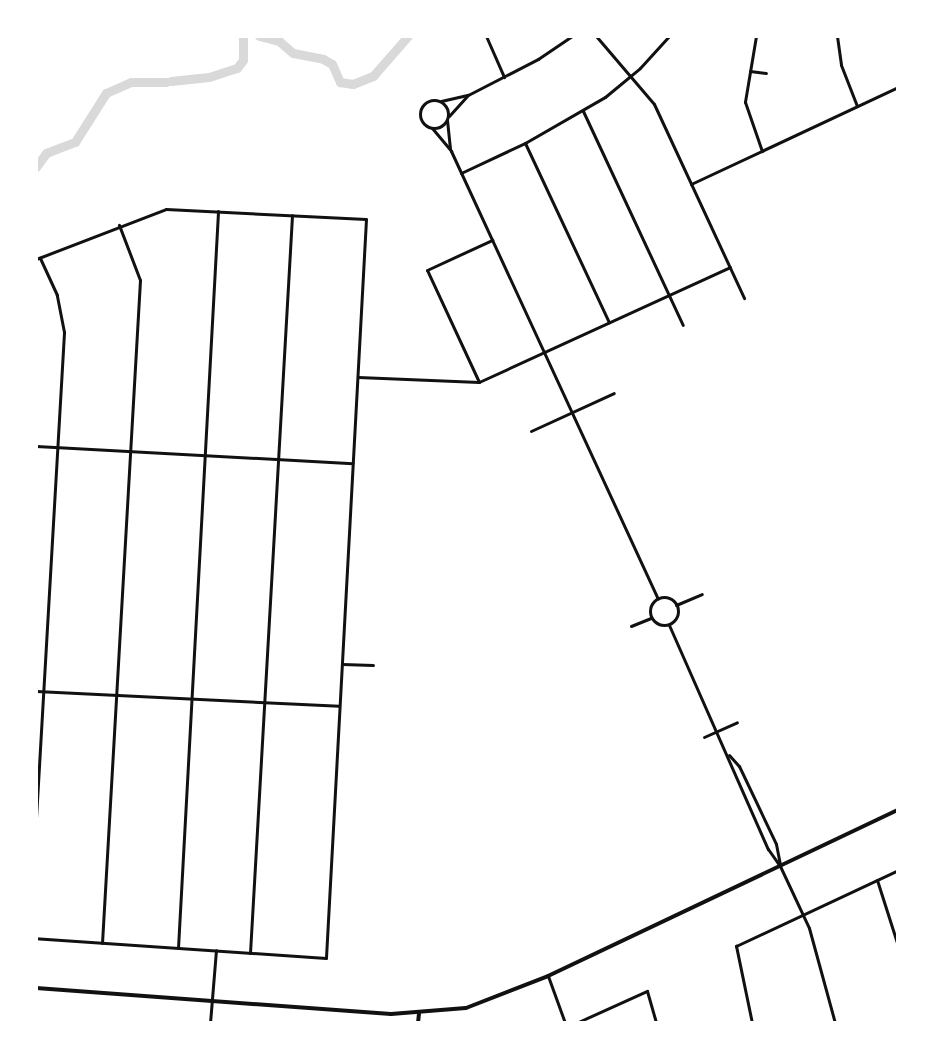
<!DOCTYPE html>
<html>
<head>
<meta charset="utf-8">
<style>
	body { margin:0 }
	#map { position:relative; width:934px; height:1059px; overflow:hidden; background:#fff; font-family:Commissioner,sans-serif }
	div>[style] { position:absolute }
	.river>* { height:9px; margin:-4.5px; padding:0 4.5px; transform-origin:4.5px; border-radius:4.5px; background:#d9d9d9 }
	.minor>* { height:3px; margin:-1.5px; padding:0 1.5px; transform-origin:1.5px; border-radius:1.5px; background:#111 }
	.minor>.ring { margin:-1.5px; padding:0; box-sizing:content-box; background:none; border:3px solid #111; border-radius:50% }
	.tertiary>* { height:4px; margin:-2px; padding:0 2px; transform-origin:2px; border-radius:2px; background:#111 }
	.secondary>* { height:4px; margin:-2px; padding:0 2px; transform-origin:2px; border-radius:2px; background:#111 }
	span { translate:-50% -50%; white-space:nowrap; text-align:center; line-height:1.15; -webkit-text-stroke:6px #fff; paint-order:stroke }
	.frame { position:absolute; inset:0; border:38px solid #fff; pointer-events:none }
</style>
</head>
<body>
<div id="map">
	<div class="river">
		<i style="left:259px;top:36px;width:21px;rotate:14deg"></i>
		<i style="left:279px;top:41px;width:18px;rotate:41deg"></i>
		<i style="left:293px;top:53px;width:31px;rotate:11deg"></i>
		<i style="left:323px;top:59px;width:10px;rotate:29deg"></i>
		<i style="left:332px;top:64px;width:20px;rotate:66deg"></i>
		<i style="left:340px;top:82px;width:13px;rotate:9deg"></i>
		<i style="left:353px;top:84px;width:22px;rotate:-22deg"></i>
		<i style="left:373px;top:76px;width:53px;rotate:-48.8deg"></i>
		<i style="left:171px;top:81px;width:38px;rotate:-6deg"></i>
		<i style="left:209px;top:77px;width:29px;rotate:-18deg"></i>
		<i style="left:237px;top:68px;width:10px;rotate:-53deg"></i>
		<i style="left:243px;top:60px;width:24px;rotate:-90deg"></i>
		<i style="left:36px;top:167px;width:17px;rotate:-54deg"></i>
		<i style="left:46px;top:153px;width:31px;rotate:-21deg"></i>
		<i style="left:75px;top:142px;width:58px;rotate:-57.7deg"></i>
		<i style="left:106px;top:93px;width:27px;rotate:-24deg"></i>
		<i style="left:131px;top:82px;width:35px"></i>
	</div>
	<div class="minor">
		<i style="left:486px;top:36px;width:45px;rotate:66.3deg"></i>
		<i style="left:596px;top:36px;width:89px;rotate:49.5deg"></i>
		<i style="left:654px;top:104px;width:214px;rotate:65.1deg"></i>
		<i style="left:756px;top:36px;width:67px;rotate:99.5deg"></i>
		<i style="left:745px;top:102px;width:52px;rotate:70.9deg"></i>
		<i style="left:837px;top:36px;width:29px;rotate:82deg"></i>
		<i style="left:841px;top:65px;width:44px;rotate:68.7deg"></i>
		<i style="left:750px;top:71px;width:16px;rotate:7deg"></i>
		<i class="ring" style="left:420px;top:100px;width:25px;height:25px"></i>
		<i style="left:441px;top:101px;width:28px;rotate:-13deg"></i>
		<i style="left:468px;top:95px;width:79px;rotate:-27.2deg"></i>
		<i style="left:538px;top:59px;width:41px;rotate:-34.1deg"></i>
		<i style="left:583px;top:111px;width:236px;rotate:65deg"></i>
		<i style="left:449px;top:116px;width:27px;rotate:-48deg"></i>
		<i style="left:447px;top:120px;width:29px;rotate:84deg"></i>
		<i style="left:432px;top:128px;width:30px;rotate:50deg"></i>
		<i style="left:451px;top:151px;width:493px;rotate:65.2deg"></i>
		<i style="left:525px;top:143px;width:198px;rotate:64.9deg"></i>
		<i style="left:461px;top:173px;width:71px;rotate:-25.1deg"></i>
		<i style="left:525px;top:143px;width:92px;rotate:-29.9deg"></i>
		<i style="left:605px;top:97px;width:45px;rotate:-39.6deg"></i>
		<i style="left:640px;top:68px;width:43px;rotate:-47.8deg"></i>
		<i style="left:691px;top:184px;width:229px;rotate:-25.1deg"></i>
		<i style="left:36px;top:259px;width:139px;rotate:-21deg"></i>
		<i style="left:166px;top:209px;width:200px;rotate:2.9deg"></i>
		<i style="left:366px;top:219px;width:740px;rotate:93.1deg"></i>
		<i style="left:326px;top:958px;width:291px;rotate:-176.1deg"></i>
		<i style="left:358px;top:377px;width:121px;rotate:2.4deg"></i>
		<i style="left:479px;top:382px;width:276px;rotate:-24.6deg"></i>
		<i style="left:479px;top:382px;width:123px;rotate:-114.9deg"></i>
		<i style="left:427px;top:270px;width:72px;rotate:-24.8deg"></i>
		<i style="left:531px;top:431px;width:91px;rotate:-24.6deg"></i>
		<i style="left:36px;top:446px;width:317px;rotate:3.1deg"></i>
		<i class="ring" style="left:650px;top:597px;width:25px;height:25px"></i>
		<i style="left:676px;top:605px;width:28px;rotate:-23deg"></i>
		<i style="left:669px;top:625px;width:245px;rotate:66.2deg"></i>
		<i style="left:768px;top:849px;width:21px;rotate:55deg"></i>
		<i style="left:780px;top:866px;width:68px;rotate:64.9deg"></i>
		<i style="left:809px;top:928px;width:98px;rotate:74.7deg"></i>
		<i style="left:631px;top:626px;width:22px;rotate:-22deg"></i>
		<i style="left:342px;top:664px;width:31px;rotate:2deg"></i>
		<i style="left:36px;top:691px;width:303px;rotate:2.8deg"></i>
		<i style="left:704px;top:737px;width:36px;rotate:-24deg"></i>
		<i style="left:729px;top:755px;width:15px;rotate:48deg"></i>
		<i style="left:739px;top:766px;width:86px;rotate:64.6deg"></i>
		<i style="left:776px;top:844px;width:20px;rotate:79deg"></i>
		<i style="left:36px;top:818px;width:487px;rotate:-86.7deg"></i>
		<i style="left:64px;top:332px;width:38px;rotate:-101deg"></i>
		<i style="left:57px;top:295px;width:41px;rotate:-114.7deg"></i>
		<i style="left:877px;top:880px;width:69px;rotate:72.3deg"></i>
		<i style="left:102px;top:943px;width:664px;rotate:-86.72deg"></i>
		<i style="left:140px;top:280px;width:59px;rotate:-110.9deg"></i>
		<i style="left:178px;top:948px;width:738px;rotate:-86.89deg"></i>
		<i style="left:250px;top:953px;width:739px;rotate:-86.74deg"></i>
		<i style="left:548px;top:976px;width:50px;rotate:70.1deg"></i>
		<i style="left:210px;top:1023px;width:73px;rotate:-85.3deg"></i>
		<i style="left:576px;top:1023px;width:78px;rotate:-24.3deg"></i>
		<i style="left:647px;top:991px;width:33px;rotate:74deg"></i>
		<i style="left:752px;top:1023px;width:79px;rotate:-101.7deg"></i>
		<i style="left:736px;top:946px;width:179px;rotate:-25.1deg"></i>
	</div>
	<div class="tertiary">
		<i style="left:418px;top:1023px;width:9px;rotate:-84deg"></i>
	</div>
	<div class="secondary">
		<i style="left:36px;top:988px;width:356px;rotate:4.2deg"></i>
		<i style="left:391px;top:1014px;width:75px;rotate:-4.6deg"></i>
		<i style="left:466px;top:1008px;width:88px;rotate:-21.3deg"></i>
		<i style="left:548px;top:976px;width:387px;rotate:-25.4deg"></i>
	</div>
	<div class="frame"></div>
</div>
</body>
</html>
